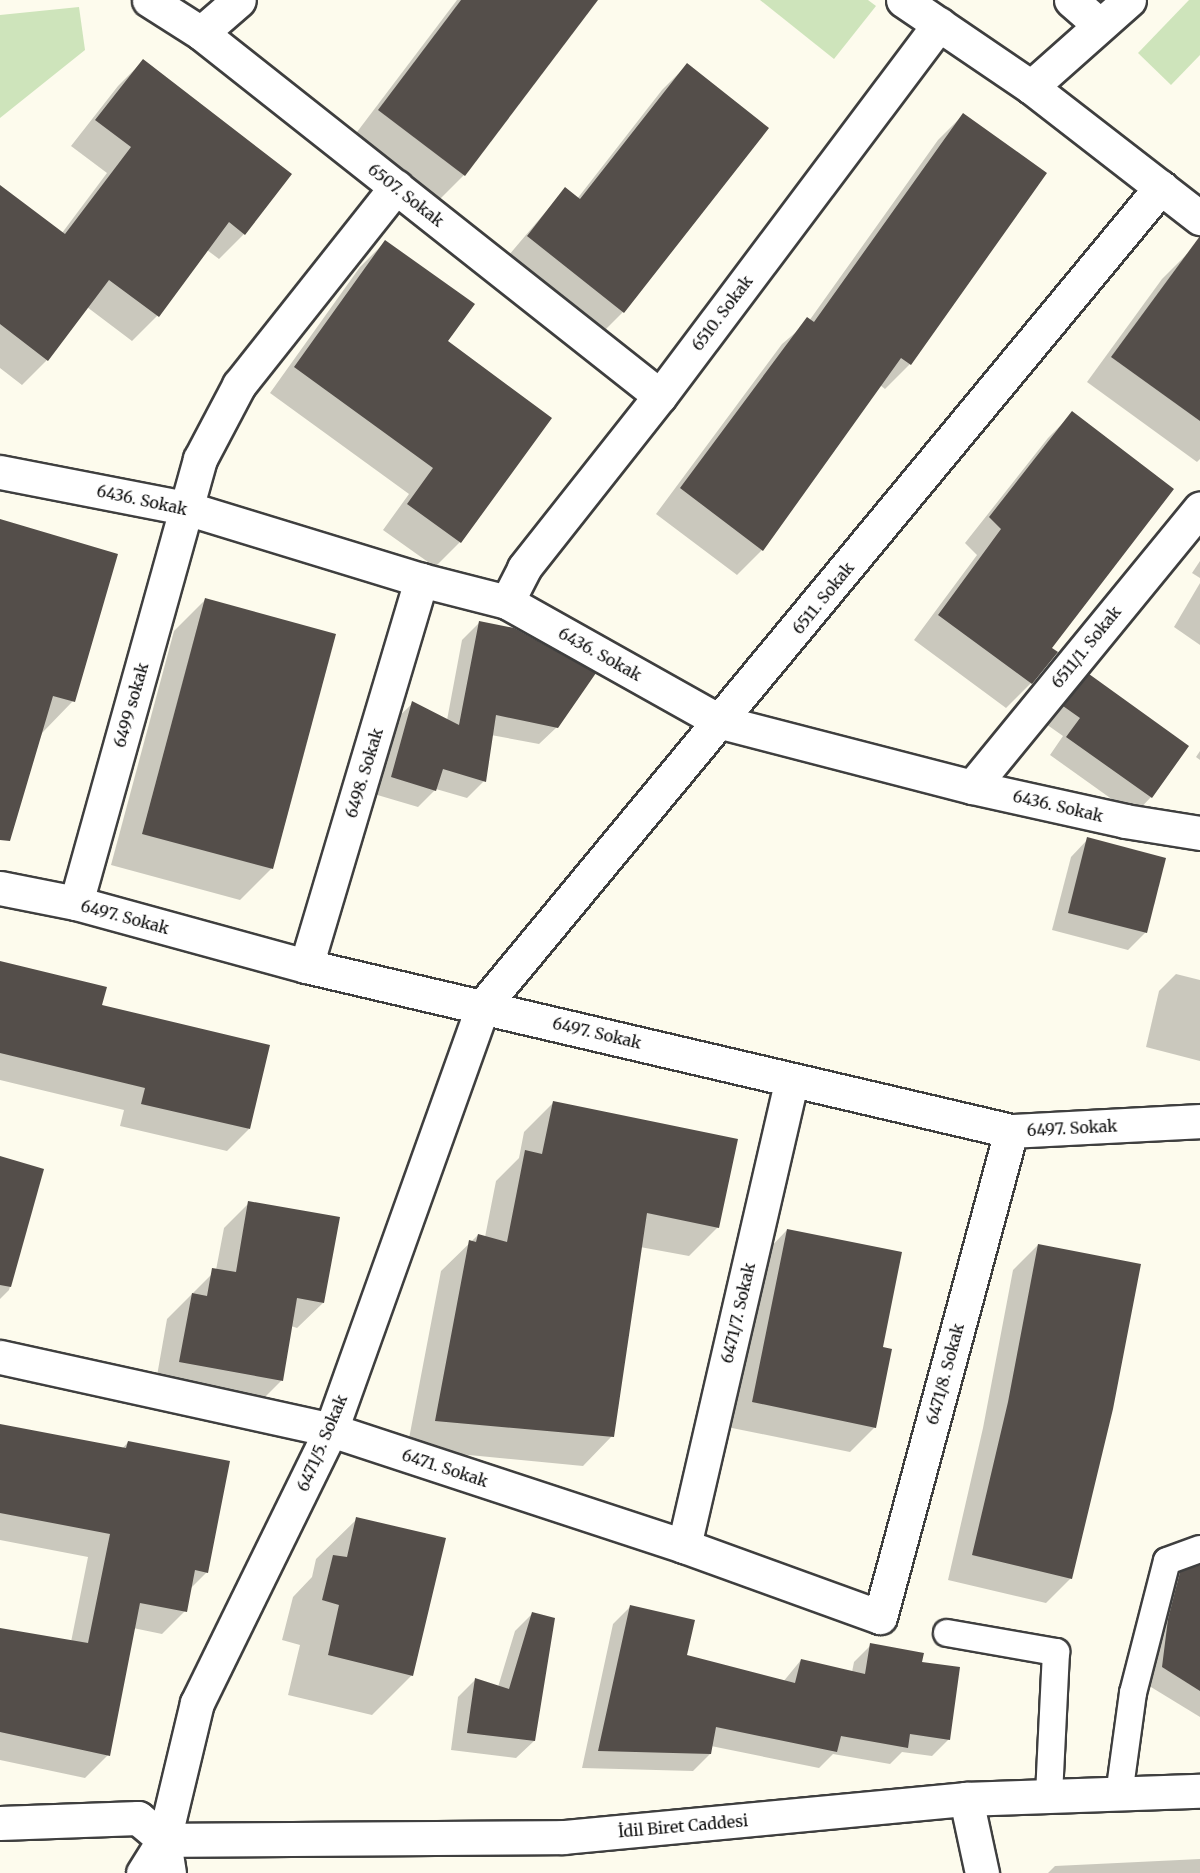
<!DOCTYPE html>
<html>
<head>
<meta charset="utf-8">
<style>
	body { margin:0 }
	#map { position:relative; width:1200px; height:1873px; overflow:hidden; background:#fdfbed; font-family:Merriweather,serif }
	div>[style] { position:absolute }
	.green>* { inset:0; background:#cee4bb }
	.shadow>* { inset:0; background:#0003 }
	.building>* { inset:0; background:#544e4a }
	.roads { filter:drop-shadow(2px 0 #3f3f3f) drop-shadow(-2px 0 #3f3f3f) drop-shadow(0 2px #3f3f3f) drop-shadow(0 -2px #3f3f3f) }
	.service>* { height:26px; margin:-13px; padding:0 13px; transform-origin:13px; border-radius:13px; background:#fff }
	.minor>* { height:33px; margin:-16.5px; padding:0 16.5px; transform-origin:16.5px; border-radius:16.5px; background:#fff }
	.tertiary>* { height:33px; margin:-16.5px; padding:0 16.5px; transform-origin:16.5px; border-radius:16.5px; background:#fff }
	span { translate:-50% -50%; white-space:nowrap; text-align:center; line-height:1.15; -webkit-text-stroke:6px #fff; paint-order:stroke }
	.street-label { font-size:16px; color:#0c0c0c }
</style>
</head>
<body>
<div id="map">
	<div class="green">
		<i style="clip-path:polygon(760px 0,868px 0,876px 6px,834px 59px)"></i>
		<i style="clip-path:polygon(1189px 0,1200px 0,1200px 55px,1171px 85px,1138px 53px)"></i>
		<i style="clip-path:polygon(79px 7px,85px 50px,0 118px,0 15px)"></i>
	</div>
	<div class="shadow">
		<i style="clip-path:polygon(457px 0,596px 0,464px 175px,439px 200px,354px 136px)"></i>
		<i style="clip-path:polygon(143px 61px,244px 234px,219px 259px,207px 250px,157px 316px,132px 341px,87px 307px,47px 360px,22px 385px,0 368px,0 186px,62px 233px,107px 173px,71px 146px,118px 86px)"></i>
		<i style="clip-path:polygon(687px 65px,623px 312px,598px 337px,503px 262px,565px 189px,577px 199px,662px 90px)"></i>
		<i style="clip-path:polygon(963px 115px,910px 364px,885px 389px,880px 385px,762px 550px,737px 575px,656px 514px,782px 344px,809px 321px,938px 140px)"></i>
		<i style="clip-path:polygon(385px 242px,446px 341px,460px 542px,435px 567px,383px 530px,409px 494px,270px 393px,360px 267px)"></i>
		<i style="clip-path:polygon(1187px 254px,1200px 263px,1200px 459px,1197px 462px,1087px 382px,1162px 279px)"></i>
		<i style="clip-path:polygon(1073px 413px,1050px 648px,1031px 683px,1006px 708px,914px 640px,977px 555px,965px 543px,1048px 438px)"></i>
		<i style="clip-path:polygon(0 521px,73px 701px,42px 733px,0 840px)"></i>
		<i style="clip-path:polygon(1200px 561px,1200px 578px,1192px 573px)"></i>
		<i style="clip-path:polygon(1200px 583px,1200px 645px,1174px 627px)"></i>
		<i style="clip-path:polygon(205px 600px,334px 635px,271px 869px,240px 900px,111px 865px,174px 631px)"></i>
		<i style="clip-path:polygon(480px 622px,557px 727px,539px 744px,491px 735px,484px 781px,467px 798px,436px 789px,418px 807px,374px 794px,395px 720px,413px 703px,447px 720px,462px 640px)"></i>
		<i style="clip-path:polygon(1089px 676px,1151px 797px,1134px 815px,1050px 755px,1063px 736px,1046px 724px)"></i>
		<i style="clip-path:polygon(1200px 751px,1200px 760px,1196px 757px)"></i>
		<i style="clip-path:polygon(1088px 839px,1146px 932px,1128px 950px,1052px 930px,1071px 857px)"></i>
		<i style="clip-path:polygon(0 963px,101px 1006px,249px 1129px,227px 1151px,120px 1126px,124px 1110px,0 1080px)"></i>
		<i style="clip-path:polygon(1176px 974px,1200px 980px,1200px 1061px,1146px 1047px,1159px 991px)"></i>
		<i style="clip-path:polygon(553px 1103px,718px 1227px,689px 1256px,640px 1247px,612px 1436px,583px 1466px,407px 1449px,441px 1271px,478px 1235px,485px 1237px,496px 1181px,519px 1158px,524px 1132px)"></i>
		<i style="clip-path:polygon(0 1158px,42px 1170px,9px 1290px,0 1299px)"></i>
		<i style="clip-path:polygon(249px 1203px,323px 1303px,297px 1328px,291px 1326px,281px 1381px,256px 1406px,155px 1387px,167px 1319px,216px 1270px,224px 1228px)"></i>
		<i style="clip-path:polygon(787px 1230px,881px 1348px,875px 1427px,850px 1452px,727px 1427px,762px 1256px)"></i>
		<i style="clip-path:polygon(1038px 1245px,1071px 1578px,1046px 1603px,948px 1580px,983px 1428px,1013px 1270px)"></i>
		<i style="clip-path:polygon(0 1425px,122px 1449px,128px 1442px,207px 1572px,190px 1589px,185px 1611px,162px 1634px,133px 1628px,108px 1755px,85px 1778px,0 1760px,0 1629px,71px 1642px,88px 1557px,0 1540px)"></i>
		<i style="clip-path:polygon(357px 1519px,412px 1675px,372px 1715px,288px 1695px,300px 1645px,282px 1640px,293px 1597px,312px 1577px,316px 1559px)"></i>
		<i style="clip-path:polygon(1177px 1585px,1200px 1585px,1200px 1717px,1146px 1684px,1160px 1602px)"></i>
		<i style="clip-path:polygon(630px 1607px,685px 1656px,783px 1682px,801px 1660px,852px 1672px,854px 1662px,871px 1645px,921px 1663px,949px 1739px,932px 1756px,902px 1752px,890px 1764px,833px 1754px,819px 1768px,711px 1746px,710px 1754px,693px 1771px,582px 1768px,613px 1624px)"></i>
		<i style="clip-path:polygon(532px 1614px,534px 1741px,516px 1758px,451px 1750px,458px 1697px,475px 1680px,498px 1687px,515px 1631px)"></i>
		<i style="clip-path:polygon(1200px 1859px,1200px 1873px,1048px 1873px,1055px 1866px)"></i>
	</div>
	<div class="building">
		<i style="clip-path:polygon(461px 0,598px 0,465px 176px,378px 110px)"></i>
		<i style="clip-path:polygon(143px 59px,292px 174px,245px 235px,229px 222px,159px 317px,109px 280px,48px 361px,0 324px,0 185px,65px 234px,131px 147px,95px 120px)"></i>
		<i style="clip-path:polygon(687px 63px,769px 128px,624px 313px,527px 236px,565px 187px,580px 199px)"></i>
		<i style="clip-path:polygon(963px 113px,1047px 173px,911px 365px,901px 358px,763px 551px,680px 488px,807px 317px,814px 322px)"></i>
		<i style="clip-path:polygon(1200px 236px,1200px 421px,1111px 357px)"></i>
		<i style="clip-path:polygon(385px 240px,475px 304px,448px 341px,552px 418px,461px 543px,407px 504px,433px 468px,294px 367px)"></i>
		<i style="clip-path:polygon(1072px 411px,1174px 489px,1052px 648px,1058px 652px,1032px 684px,938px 615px,1001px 529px,989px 517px)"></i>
		<i style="clip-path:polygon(0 519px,118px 554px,75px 702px,53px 696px,10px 841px,0 840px)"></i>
		<i style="clip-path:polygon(205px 598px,336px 634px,273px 869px,142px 834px)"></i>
		<i style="clip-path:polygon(479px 621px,514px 628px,596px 673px,558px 728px,496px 715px,486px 782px,443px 769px,436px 791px,391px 777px,412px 701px,459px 725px)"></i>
		<i style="clip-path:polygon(1089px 674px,1189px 746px,1152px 798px,1066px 737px,1080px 718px,1063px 706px)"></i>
		<i style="clip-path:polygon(1087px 837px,1166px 858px,1147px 933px,1068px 913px)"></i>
		<i style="clip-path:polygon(0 961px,107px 987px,102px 1005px,270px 1045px,250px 1129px,141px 1104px,145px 1088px,0 1053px)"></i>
		<i style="clip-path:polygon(553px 1101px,738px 1139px,719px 1228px,647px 1213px,614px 1437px,435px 1421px,469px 1240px,476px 1242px,478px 1234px,507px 1242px,525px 1150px,542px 1154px)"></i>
		<i style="clip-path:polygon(0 1156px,44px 1169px,11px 1287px,0 1285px)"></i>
		<i style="clip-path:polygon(248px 1201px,340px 1217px,324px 1303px,297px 1298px,283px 1381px,179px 1362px,192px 1293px,207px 1296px,212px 1268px,236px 1272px)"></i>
		<i style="clip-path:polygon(787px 1229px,902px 1252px,883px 1347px,892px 1349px,876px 1428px,752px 1402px)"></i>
		<i style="clip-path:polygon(1038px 1244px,1141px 1264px,1113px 1409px,1072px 1579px,972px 1555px,1008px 1402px)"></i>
		<i style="clip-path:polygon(0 1424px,126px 1448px,128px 1441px,230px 1461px,208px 1573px,195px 1570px,187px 1612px,140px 1603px,110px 1756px,0 1732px,0 1628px,88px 1643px,110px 1534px,0 1513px)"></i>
		<i style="clip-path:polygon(356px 1517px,446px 1538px,413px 1676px,328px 1655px,339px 1605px,322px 1600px,333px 1555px,347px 1557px)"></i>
		<i style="clip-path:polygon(1200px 1565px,1200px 1691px,1162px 1667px,1168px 1619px,1180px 1572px)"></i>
		<i style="clip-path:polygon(630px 1605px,695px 1620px,687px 1655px,795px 1683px,801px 1659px,865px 1674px,870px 1643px,924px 1653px,922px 1662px,960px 1667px,950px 1740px,910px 1734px,908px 1748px,841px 1736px,837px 1752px,716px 1727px,711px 1754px,598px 1751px)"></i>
		<i style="clip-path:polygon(532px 1612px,555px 1618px,535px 1741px,467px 1733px,475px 1678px,509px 1689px)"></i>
	</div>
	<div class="roads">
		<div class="service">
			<i style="left:947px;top:1633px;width:111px;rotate:9.9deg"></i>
			<i style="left:1056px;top:1652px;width:145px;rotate:92.8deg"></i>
			<i style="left:1119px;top:1795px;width:103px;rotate:-82.2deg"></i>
			<i style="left:1133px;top:1693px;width:136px;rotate:-75.6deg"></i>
			<i style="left:1167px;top:1561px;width:35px;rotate:-20deg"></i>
		</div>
		<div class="minor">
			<i style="left:149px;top:0;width:62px;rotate:32.4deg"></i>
			<i style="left:201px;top:33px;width:585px;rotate:38.34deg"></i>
			<i style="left:903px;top:0;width:155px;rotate:34.2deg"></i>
			<i style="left:1031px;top:87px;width:214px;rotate:37.8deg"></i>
			<i style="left:1071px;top:0;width:38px;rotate:41deg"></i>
			<i style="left:201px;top:33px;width:50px;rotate:-41deg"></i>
			<i style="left:1031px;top:87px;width:131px;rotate:-41.6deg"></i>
			<i style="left:0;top:472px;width:189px;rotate:11deg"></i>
			<i style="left:186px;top:508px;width:246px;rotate:17deg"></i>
			<i style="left:421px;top:580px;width:89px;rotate:14.3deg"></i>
			<i style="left:507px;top:602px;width:245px;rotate:29.3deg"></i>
			<i style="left:721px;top:722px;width:259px;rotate:14.5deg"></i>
			<i style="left:972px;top:787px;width:157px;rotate:12.5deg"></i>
			<i style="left:1125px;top:821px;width:76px;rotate:9.1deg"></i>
			<i style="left:507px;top:602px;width:38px;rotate:-63deg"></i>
			<i style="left:524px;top:568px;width:219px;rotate:-51.7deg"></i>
			<i style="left:660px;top:396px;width:465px;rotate:-53.1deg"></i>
			<i style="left:972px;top:787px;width:360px;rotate:-50.7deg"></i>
			<i style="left:0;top:888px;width:77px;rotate:11.2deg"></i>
			<i style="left:76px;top:903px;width:238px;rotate:15.3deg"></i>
			<i style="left:306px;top:966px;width:724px;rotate:13.17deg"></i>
			<i style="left:1011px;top:1131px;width:189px;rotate:-3deg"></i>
			<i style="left:76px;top:903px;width:461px;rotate:-74.4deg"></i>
			<i style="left:200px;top:459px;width:84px;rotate:-62.2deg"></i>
			<i style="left:239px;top:385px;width:253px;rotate:-51.6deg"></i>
			<i style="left:306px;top:966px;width:403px;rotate:-73.4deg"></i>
			<i style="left:0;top:1357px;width:339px;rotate:12.4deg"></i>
			<i style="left:331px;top:1430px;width:372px;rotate:18.2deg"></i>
			<i style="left:684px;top:1546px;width:208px;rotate:19.9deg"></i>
			<i style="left:880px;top:1617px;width:503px;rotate:-74.91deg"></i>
			<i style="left:684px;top:1546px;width:478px;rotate:-77deg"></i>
			<i style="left:966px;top:1799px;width:76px;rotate:77.8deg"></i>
			<i style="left:169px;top:1873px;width:33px;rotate:-99deg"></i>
			<i style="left:164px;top:1840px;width:141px;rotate:-76.5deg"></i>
			<i style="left:197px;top:1703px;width:304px;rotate:-63.9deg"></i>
			<i style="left:331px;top:1430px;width:450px;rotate:-70.3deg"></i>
			<i style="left:483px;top:1006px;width:1063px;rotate:-50.38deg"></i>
		</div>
		<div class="tertiary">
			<i style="left:0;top:1823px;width:138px;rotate:-2.1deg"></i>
			<i style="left:138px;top:1818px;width:34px;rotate:40deg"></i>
			<i style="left:164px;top:1840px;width:399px;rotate:-0.4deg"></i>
			<i style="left:563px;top:1837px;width:405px;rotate:-5.4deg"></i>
			<i style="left:966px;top:1799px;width:234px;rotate:-2deg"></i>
			<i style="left:143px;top:1873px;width:39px;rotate:-58deg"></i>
		</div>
	</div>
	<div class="street-label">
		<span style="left:406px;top:195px;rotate:38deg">6507. Sokak</span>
		<span style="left:722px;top:313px;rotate:-53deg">6510. Sokak</span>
		<span style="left:142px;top:500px;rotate:12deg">6436. Sokak</span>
		<span style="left:823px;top:598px;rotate:-51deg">6511. Sokak</span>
		<span style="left:1086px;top:647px;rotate:-51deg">6511/1. Sokak</span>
		<span style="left:600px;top:654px;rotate:29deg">6436. Sokak</span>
		<span style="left:131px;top:705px;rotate:-74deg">6499 sokak</span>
		<span style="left:364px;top:773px;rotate:-73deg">6498. Sokak</span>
		<span style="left:1058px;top:806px;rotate:13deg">6436. Sokak</span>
		<span style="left:125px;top:917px;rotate:15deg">6497. Sokak</span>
		<span style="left:597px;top:1033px;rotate:13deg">6497. Sokak</span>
		<span style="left:1072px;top:1128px;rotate:-3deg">6497. Sokak</span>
		<span style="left:738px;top:1313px;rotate:-77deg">6471/7. Sokak</span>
		<span style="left:945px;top:1374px;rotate:-75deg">6471/8. Sokak</span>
		<span style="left:322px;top:1443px;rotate:-67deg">6471/5. Sokak</span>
		<span style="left:445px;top:1468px;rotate:18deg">6471. Sokak</span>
		<span style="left:683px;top:1826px;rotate:-5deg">İdil Biret Caddesi</span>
	</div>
</div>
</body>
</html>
